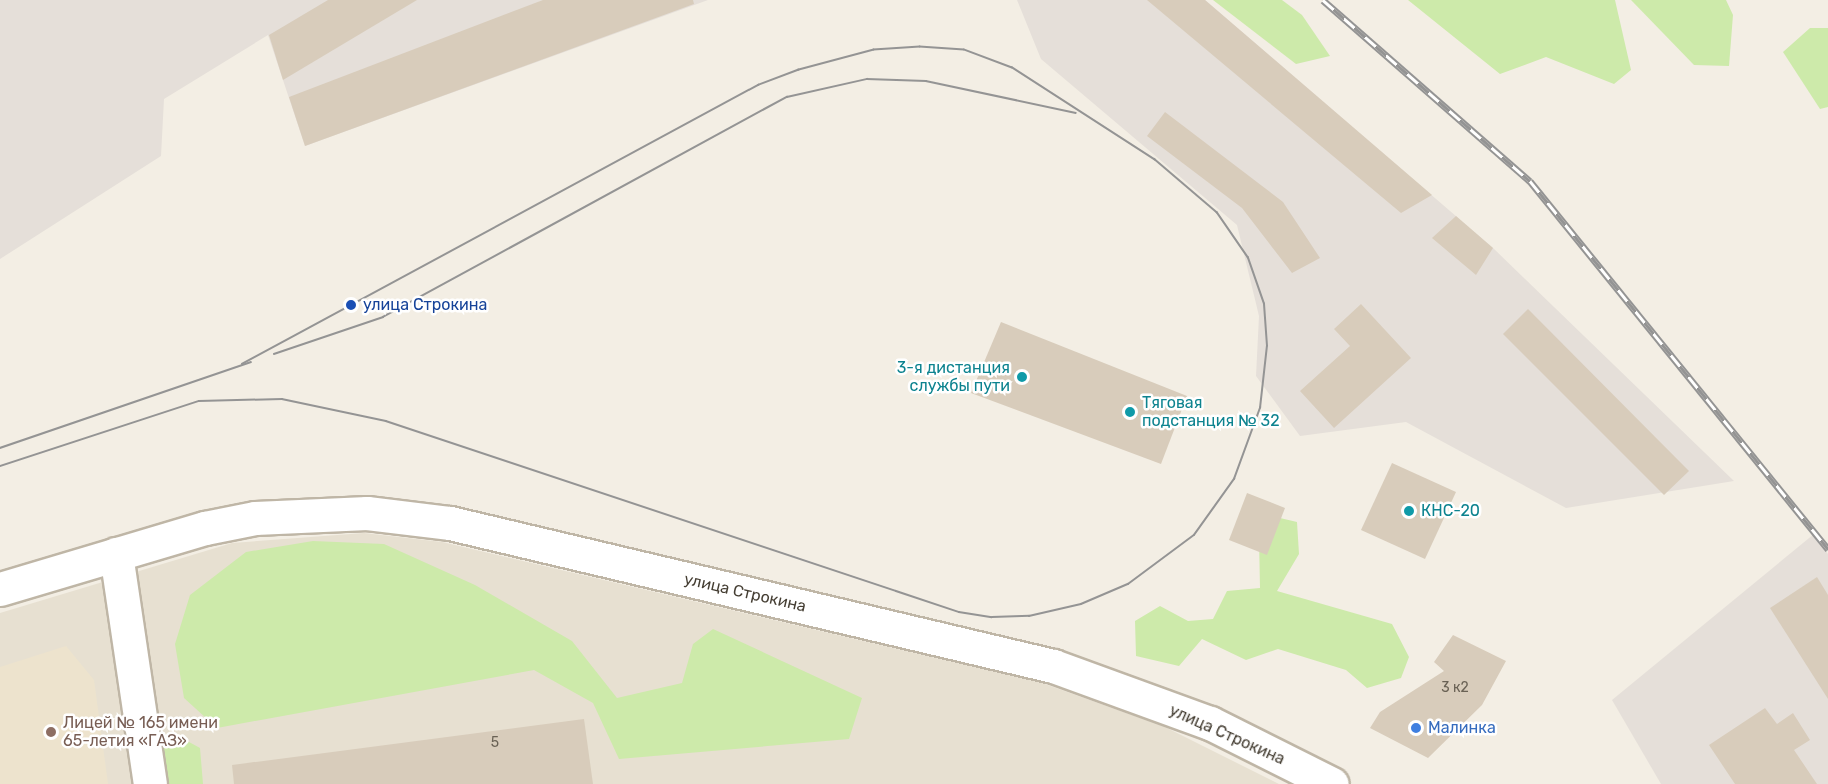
<!DOCTYPE html>
<html>
<head>
<meta charset="utf-8">
<style>
	body { margin:0 }
	#map { position:relative; width:1828px; height:784px; overflow:hidden; background:#f3eee4; font-family:Rubik,sans-serif }
	div>[style] { position:absolute }
	.residential>* { inset:0; background:#e7e0d1 }
	.industrial>* { inset:0; background:#e5dfd9 }
	.education>* { inset:0; background:#ede3cd }
	.green>* { inset:0; background:#cdeaaa }
	.building>* { inset:0; background:#d8ccbb }
	.roads { filter:drop-shadow(2px 0 #bfb6a6) drop-shadow(-2px 0 #bfb6a6) drop-shadow(0 2px #bfb6a6) drop-shadow(0 -2px #bfb6a6) }
	.minor>* { height:33px; margin:-16.5px; padding:0 16.5px; transform-origin:16.5px; border-radius:16.5px; background:#fff }
	.tertiary>* { height:33px; margin:-16.5px; padding:0 16.5px; transform-origin:16.5px; border-radius:16.5px; background:#fff }
	.tram>* { height:1.5px; margin:-0.75px; padding:0 0.75px; transform-origin:0.75px; border-radius:0.75px; background:#949494 }
	.rail>* { height:7px; margin-top:-3.5px; transform-origin:0; background:repeating-linear-gradient(90deg,#fff 0 14px,#949494 0 28px); box-sizing:border-box; border-block:2px solid #949494 }
	.dots>* { width:16px; height:16px; translate:-50% -50%; box-sizing:border-box; border:3px solid #fff; border-radius:50% }
	span { translate:-50% -50%; white-space:nowrap; text-align:center; line-height:1.15; -webkit-text-stroke:5px #fff; paint-order:stroke }
	.number-label { font-size:14px; color:#6a6255 }
	.number-label span { -webkit-text-stroke-width:0 }
	.transit-label { font-size:16px; color:#164399 }
	.left { translate:0 -50%; text-align:left }
	.culture-label { font-size:16px; color:#0d838f }
	.right { translate:-100% -50%; text-align:right }
	.street-label { font-size:16px; color:#453e33 }
	.education-label { font-size:16px; color:#785e54 }
	.shop-label { font-size:16px; color:#366cbe }
</style>
</head>
<body>
<div id="map">
	<div class="residential">
		<i style="clip-path:polygon(364px 533px,442px 542px,1042px 683px,1163px 726px,1279px 784px,0 784px,0 613px,232px 543px)"></i>
	</div>
	<div class="industrial">
		<i style="clip-path:polygon(0 0,708px 0,305px 146px,268px 35px,164px 99px,161px 156px,0 259px)"></i>
		<i style="clip-path:polygon(1017px 0,1205px 0,1493px 248px,1734px 481px,1566px 508px,1406px 422px,1300px 436px,1256px 376px,1259px 316px,1237px 225px,1041px 59px)"></i>
		<i style="clip-path:polygon(1814px 534px,1828px 554px,1828px 784px,1661px 784px,1612px 700px)"></i>
	</div>
	<div class="education">
		<i style="clip-path:polygon(66px 646px,94px 680px,108px 784px,0 784px,0 667px)"></i>
	</div>
	<div class="green">
		<i style="clip-path:polygon(1213px 0,1282px 0,1302px 15px,1330px 56px,1296px 64px)"></i>
		<i style="clip-path:polygon(1408px 0,1615px 0,1631px 70px,1614px 84px,1546px 57px,1500px 74px)"></i>
		<i style="clip-path:polygon(1631px 0,1726px 0,1733px 15px,1729px 66px,1694px 65px)"></i>
		<i style="clip-path:polygon(1810px 28px,1828px 28px,1828px 107px,1820px 109px,1783px 52px)"></i>
		<i style="clip-path:polygon(1280px 518px,1297px 522px,1299px 554px,1277px 591px,1392px 624px,1409px 657px,1401px 678px,1367px 688px,1346px 670px,1278px 649px,1246px 660px,1202px 639px,1179px 666px,1136px 656px,1135px 621px,1160px 606px,1188px 621px,1213px 619px,1227px 591px,1260px 588px,1259px 538px)"></i>
		<i style="clip-path:polygon(313px 541px,384px 544px,475px 585px,572px 641px,617px 698px,682px 683px,693px 644px,713px 629px,862px 698px,849px 739px,619px 759px,593px 703px,534px 670px,217px 728px,184px 698px,175px 644px,190px 595px,246px 552px)"></i>
		<i style="clip-path:polygon(178px 736px,200px 748px,203px 784px,163px 784px,159px 749px)"></i>
	</div>
	<div class="building">
		<i style="clip-path:polygon(328px 0,417px 0,283px 80px,269px 35px)"></i>
		<i style="clip-path:polygon(543px 0,693px 0,694px 4px,305px 146px,289px 97px)"></i>
		<i style="clip-path:polygon(1147px 0,1205px 0,1432px 195px,1401px 213px)"></i>
		<i style="clip-path:polygon(1165px 112px,1283px 202px,1320px 258px,1292px 273px,1242px 208px,1147px 136px)"></i>
		<i style="clip-path:polygon(1456px 216px,1493px 248px,1476px 275px,1432px 238px)"></i>
		<i style="clip-path:polygon(1361px 304px,1411px 358px,1334px 428px,1300px 391px,1350px 346px,1334px 329px)"></i>
		<i style="clip-path:polygon(1528px 309px,1689px 471px,1664px 495px,1503px 334px)"></i>
		<i style="clip-path:polygon(1001px 322px,1187px 396px,1161px 464px,971px 393px)"></i>
		<i style="clip-path:polygon(1392px 463px,1456px 492px,1425px 559px,1361px 530px)"></i>
		<i style="clip-path:polygon(1247px 493px,1285px 508px,1267px 555px,1229px 540px)"></i>
		<i style="clip-path:polygon(1817px 577px,1828px 595px,1828px 699px,1770px 608px)"></i>
		<i style="clip-path:polygon(1453px 635px,1506px 661px,1482px 705px,1428px 758px,1370px 728px,1380px 712px,1444px 671px,1434px 662px)"></i>
		<i style="clip-path:polygon(1765px 708px,1777px 724px,1793px 713px,1810px 740px,1794px 750px,1817px 784px,1735px 784px,1709px 745px)"></i>
		<i style="clip-path:polygon(584px 719px,593px 784px,234px 784px,232px 765px)"></i>
	</div>
	<div class="roads">
		<div class="minor">
			<i style="left:116px;top:554px;width:232px;rotate:81.6deg"></i>
		</div>
		<div class="tertiary">
			<i style="left:0;top:589px;width:214px;rotate:-16.6deg"></i>
			<i style="left:205px;top:528px;width:51px;rotate:-11.3deg"></i>
			<i style="left:255px;top:518px;width:112px;rotate:-2.6deg"></i>
			<i style="left:367px;top:513px;width:84px;rotate:6.9deg"></i>
			<i style="left:450px;top:523px;width:620px;rotate:13.34deg"></i>
			<i style="left:1053px;top:666px;width:167px;rotate:20deg"></i>
			<i style="left:1210px;top:723px;width:136px;rotate:26.6deg"></i>
		</div>
	</div>
	<div class="tram">
		<i style="left:274px;top:354px;width:115px;rotate:-18.7deg"></i>
		<i style="left:383px;top:317px;width:460px;rotate:-28.6deg"></i>
		<i style="left:787px;top:97px;width:82px;rotate:-12.7deg"></i>
		<i style="left:867px;top:79px;width:59px;rotate:1.9deg"></i>
		<i style="left:926px;top:81px;width:153px;rotate:12deg"></i>
		<i style="left:0;top:448px;width:265px;rotate:-18.9deg"></i>
		<i style="left:0;top:466px;width:209px;rotate:-18.1deg"></i>
		<i style="left:199px;top:401px;width:83px;rotate:-1.4deg"></i>
		<i style="left:282px;top:399px;width:106px;rotate:11.9deg"></i>
		<i style="left:386px;top:421px;width:604px;rotate:18.43deg"></i>
		<i style="left:959px;top:612px;width:33px;rotate:9deg"></i>
		<i style="left:992px;top:617px;width:37px;rotate:-2deg"></i>
		<i style="left:1029px;top:616px;width:53px;rotate:-13deg"></i>
		<i style="left:1081px;top:604px;width:51px;rotate:-23.1deg"></i>
		<i style="left:1128px;top:584px;width:82px;rotate:-36.6deg"></i>
		<i style="left:1194px;top:535px;width:69px;rotate:-54.5deg"></i>
		<i style="left:1234px;top:479px;width:76px;rotate:-69.9deg"></i>
		<i style="left:1260px;top:408px;width:62px;rotate:-83.6deg"></i>
		<i style="left:1267px;top:346px;width:42px;rotate:-94.1deg"></i>
		<i style="left:1264px;top:304px;width:49px;rotate:-109.2deg"></i>
		<i style="left:1248px;top:258px;width:55px;rotate:-124.6deg"></i>
		<i style="left:1217px;top:213px;width:82px;rotate:-139.5deg"></i>
		<i style="left:1155px;top:160px;width:170px;rotate:-147.2deg"></i>
		<i style="left:1012px;top:68px;width:51px;rotate:-159.4deg"></i>
		<i style="left:964px;top:50px;width:44px;rotate:-176.1deg"></i>
		<i style="left:920px;top:47px;width:46px;rotate:176.3deg"></i>
		<i style="left:874px;top:50px;width:78px;rotate:165.1deg"></i>
		<i style="left:799px;top:70px;width:43px;rotate:159.4deg"></i>
		<i style="left:759px;top:85px;width:587px;rotate:151.6deg"></i>
	</div>
	<div class="rail">
		<i style="left:1323px;top:0;width:275px;rotate:41.2deg"></i>
		<i style="left:1530px;top:181px;width:474px;rotate:51deg"></i>
	</div>
	<div class="dots">
		<i style="left:351px;top:305px;background:#1a4fb4"></i>
		<i style="left:1022px;top:377px;background:#0f9aa8"></i>
		<i style="left:1130px;top:412px;background:#0f9aa8"></i>
		<i style="left:1409px;top:511px;background:#0f9aa8"></i>
		<i style="left:1416px;top:728px;background:#3f7fe0"></i>
		<i style="left:51px;top:732px;background:#8d6e63"></i>
	</div>
	<div class="number-label">
		<span style="left:1455px;top:688px">3 к2</span>
		<span style="left:495px;top:743px">5</span>
	</div>
	<div class="transit-label">
		<span class="left" style="left:363px;top:305px">улица Строкина</span>
	</div>
	<div class="culture-label">
		<span class="right" style="left:1010px;top:377px">3-я дистанция<br>службы пути</span>
		<span class="left" style="left:1142px;top:412px">Тяговая<br>подстанция № 32</span>
		<span class="left" style="left:1421px;top:511px">КНС-20</span>
	</div>
	<div class="street-label">
		<span style="left:745px;top:593px;rotate:13deg">улица Строкина</span>
		<span style="left:1227px;top:735px;rotate:24deg">улица Строкина</span>
	</div>
	<div class="education-label">
		<span class="left" style="left:63px;top:732px">Лицей № 165 имени<br>65-летия «ГАЗ»</span>
	</div>
	<div class="shop-label">
		<span class="left" style="left:1428px;top:728px">Малинка</span>
	</div>
</div>
</body>
</html>
